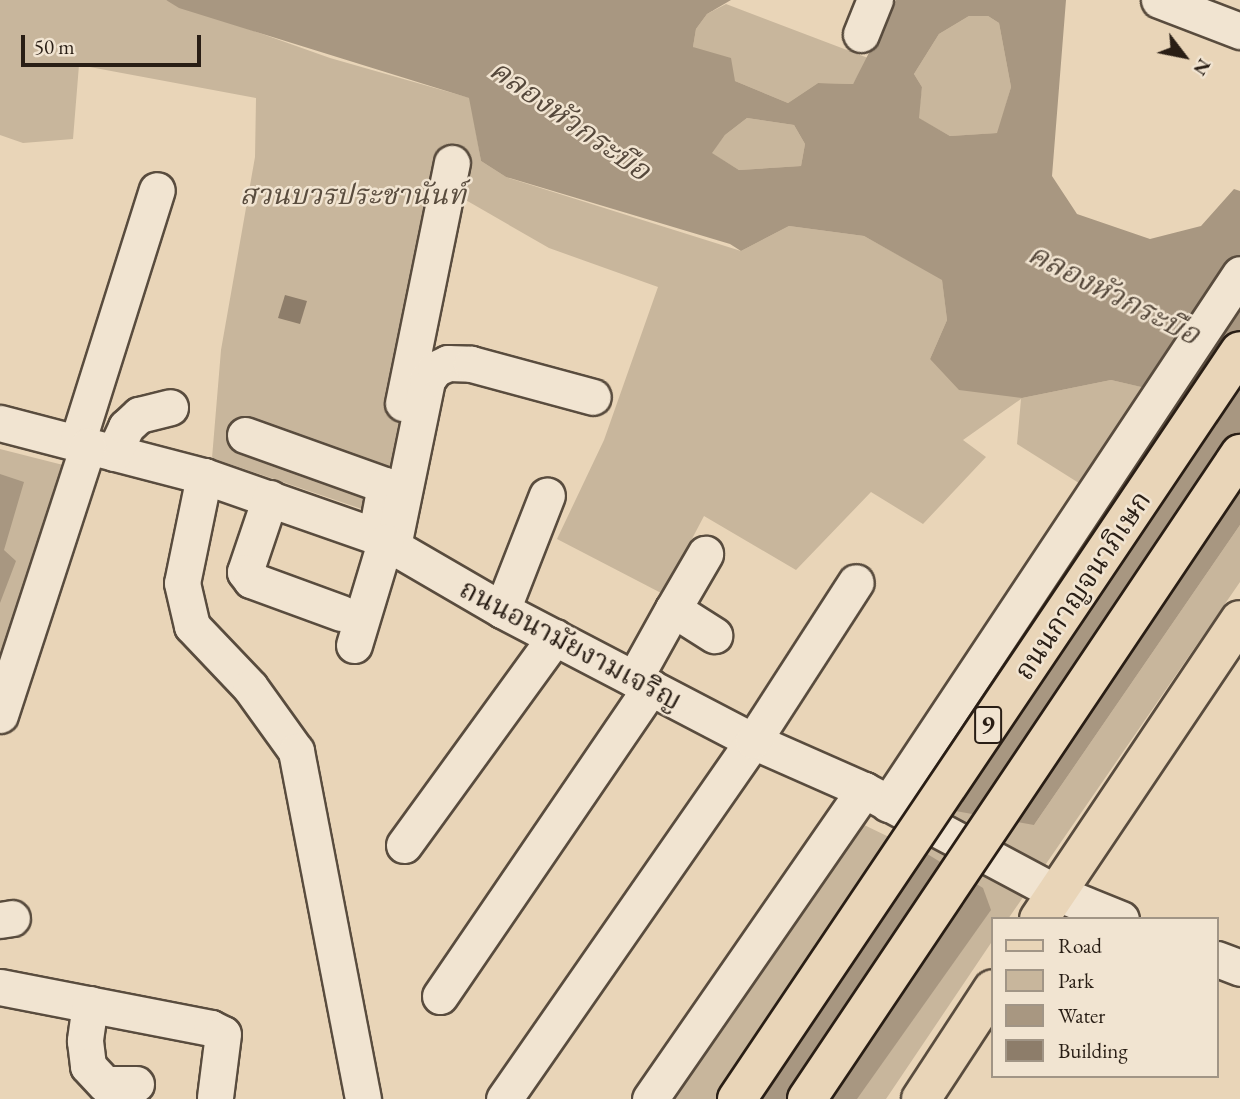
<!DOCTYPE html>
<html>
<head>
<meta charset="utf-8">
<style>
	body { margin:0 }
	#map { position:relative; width:1240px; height:1099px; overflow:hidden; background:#e9d5b8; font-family:"EB Garamond","Noto Serif Thai",serif }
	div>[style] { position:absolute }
	.green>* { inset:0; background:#c8b69c }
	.water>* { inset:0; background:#a89781 }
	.building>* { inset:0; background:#8d7d6a }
	.roads { filter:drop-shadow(2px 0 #594c3e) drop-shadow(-2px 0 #594c3e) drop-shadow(0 2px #594c3e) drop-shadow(0 -2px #594c3e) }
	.minor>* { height:35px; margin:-17.5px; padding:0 17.5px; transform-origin:17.5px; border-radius:17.5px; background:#f1e4d1 }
	.major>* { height:38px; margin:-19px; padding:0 19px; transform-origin:19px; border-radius:19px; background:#e9d5b8 }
	.bridges { filter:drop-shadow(2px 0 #291e15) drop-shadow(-2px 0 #291e15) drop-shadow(0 2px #291e15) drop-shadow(0 -2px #291e15) }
	.highway-bridge>* { height:38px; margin:-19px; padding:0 19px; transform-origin:19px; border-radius:19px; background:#e9d5b8 }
	span { translate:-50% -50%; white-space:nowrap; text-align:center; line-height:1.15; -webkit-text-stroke:5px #f1e4d1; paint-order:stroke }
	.shield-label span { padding:2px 5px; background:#f1e4d1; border:2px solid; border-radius:5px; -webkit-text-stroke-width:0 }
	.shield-label { font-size:26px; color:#291e15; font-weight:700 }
	.park-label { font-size:28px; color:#594c3e; font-style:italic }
	.street-label { font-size:28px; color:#291e15 }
	.water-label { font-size:30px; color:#55483b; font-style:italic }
	.legend { position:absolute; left:991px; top:917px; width:228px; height:161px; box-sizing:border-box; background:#f1e4d1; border:2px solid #a19586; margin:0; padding:9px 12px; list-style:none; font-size:21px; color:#291e15 }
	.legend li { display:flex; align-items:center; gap:14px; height:35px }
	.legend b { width:35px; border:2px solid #a19586 }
	.north { position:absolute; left:1149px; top:21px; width:70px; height:70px; -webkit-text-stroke:5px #f1e4d1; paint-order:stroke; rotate:122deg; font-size:19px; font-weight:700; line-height:28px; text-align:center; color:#291e15 }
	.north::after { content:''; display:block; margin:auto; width:24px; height:32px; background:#291e15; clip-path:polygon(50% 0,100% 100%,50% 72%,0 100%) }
	.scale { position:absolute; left:21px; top:35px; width:180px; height:32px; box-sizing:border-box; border:4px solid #291e15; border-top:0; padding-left:9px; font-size:21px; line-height:24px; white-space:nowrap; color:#291e15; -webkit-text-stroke:5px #f1e4d1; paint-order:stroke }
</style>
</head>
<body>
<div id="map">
	<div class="green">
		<i style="clip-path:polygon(0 0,166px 0,330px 58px,470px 98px,481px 161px,506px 177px,741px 251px,789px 226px,864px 236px,942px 279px,947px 320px,930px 359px,1022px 398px,1111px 380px,1146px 388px,1082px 485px,1017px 444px,1021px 399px,963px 440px,986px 457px,923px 524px,871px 492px,796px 570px,704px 516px,663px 594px,557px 539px,604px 440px,658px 287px,549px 248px,457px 195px,391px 519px,212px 458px,221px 350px,255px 157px,256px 98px,79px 65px,73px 139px,23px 143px,0 135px)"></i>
		<i style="clip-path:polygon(726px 4px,868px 58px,853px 84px,818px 83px,788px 103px,735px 81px,693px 47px,696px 29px,707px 14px)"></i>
		<i style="clip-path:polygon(969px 16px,988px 16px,999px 23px,1011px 87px,998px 133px,950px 136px,918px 118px,922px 87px,914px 74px,939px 34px)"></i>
		<i style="clip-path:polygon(747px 118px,794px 125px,805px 144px,801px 166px,739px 170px,711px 153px,725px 135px)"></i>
		<i style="clip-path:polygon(1181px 397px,1034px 825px,1240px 525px,1240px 582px,1008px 919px,993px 919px,993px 940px,886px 1099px,671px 1099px,858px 822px,889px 837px)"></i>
		<i style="clip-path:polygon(0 449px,67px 466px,0 675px)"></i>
	</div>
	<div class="water">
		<i style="clip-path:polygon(evenodd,166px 0,731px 0,707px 14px,696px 29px,693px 47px,731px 58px,735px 81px,788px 103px,818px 83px,853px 84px,896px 0,1066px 0,1052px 176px,1077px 214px,1150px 239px,1201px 226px,1234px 189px,1240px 191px,1240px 525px,1034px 825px,950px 810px,1180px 396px,1111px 380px,1022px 398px,959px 390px,930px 359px,947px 320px,942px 280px,864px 236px,789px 226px,741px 251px,730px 244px,506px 177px,481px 161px,469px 98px,179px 8px,166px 0,969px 16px,988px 16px,999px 23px,1011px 87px,997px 133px,950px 136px,919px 118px,922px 87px,914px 74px,939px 34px,969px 16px,166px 0,747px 118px,794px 125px,805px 144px,801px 166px,739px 170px,712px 153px,725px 135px,747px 118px)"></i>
		<i style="clip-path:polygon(0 474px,24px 482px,4px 550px,16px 561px,0 603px)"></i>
		<i style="clip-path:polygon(901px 838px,983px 888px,991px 910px,857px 1099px,725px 1099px)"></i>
	</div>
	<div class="building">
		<i style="clip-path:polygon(285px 295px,307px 301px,300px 324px,278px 318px)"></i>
	</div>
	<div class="roads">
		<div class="minor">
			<i style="left:1159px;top:0;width:87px;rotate:20.9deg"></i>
			<i style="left:861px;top:34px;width:37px;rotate:-68deg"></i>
			<i style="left:403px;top:403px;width:245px;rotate:-78.5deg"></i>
			<i style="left:0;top:423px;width:211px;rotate:14.6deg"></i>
			<i style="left:204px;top:476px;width:181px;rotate:19.3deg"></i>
			<i style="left:375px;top:536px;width:147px;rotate:30.2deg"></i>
			<i style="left:502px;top:610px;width:283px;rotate:27.6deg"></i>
			<i style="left:753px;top:741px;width:121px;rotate:23.8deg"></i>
			<i style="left:864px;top:790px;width:219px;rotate:28.1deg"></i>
			<i style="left:1057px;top:893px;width:69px;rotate:22.1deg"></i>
			<i style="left:245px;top:435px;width:149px;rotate:19.7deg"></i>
			<i style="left:385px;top:485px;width:44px;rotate:100.5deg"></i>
			<i style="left:77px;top:443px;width:265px;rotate:-72.5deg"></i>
			<i style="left:114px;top:453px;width:29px;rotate:-65deg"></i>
			<i style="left:126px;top:427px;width:18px;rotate:-43deg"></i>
			<i style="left:139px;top:415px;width:32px;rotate:-14deg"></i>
			<i style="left:204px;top:476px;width:109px;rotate:101.6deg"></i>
			<i style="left:182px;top:583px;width:44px;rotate:76.9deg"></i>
			<i style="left:192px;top:626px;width:84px;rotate:46.4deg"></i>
			<i style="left:250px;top:687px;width:79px;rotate:54.3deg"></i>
			<i style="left:296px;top:751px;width:354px;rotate:79.1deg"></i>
			<i style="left:270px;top:498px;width:78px;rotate:108.7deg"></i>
			<i style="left:245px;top:572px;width:10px;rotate:53deg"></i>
			<i style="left:251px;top:580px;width:96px;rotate:20.1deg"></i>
			<i style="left:393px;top:546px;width:169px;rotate:-78.4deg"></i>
			<i style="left:427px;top:380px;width:14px;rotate:-54deg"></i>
			<i style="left:435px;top:369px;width:14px;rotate:-25deg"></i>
			<i style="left:448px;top:363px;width:23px;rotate:2deg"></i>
			<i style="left:471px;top:364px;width:126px;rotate:15.1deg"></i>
			<i style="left:673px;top:609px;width:64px;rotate:-59.8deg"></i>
			<i style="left:502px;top:610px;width:123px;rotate:-68.6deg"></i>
			<i style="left:354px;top:645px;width:108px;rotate:-73.2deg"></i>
			<i style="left:634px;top:679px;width:80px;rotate:-60.9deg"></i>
			<i style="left:673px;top:609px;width:49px;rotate:32.4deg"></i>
			<i style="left:0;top:715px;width:283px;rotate:-71.9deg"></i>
			<i style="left:888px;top:804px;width:636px;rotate:-56.41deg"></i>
			<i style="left:404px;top:845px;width:257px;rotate:-54deg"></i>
			<i style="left:0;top:920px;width:12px;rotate:-9deg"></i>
			<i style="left:1217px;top:959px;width:25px;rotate:21deg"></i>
			<i style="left:0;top:987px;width:215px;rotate:11deg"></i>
			<i style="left:211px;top:1028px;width:13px;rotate:27deg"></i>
			<i style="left:223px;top:1034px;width:64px;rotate:97.2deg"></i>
			<i style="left:440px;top:996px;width:374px;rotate:-55.7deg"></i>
			<i style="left:90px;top:1004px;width:37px;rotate:98deg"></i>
			<i style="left:85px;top:1041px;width:25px;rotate:83deg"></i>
			<i style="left:88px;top:1066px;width:25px;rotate:47deg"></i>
			<i style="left:105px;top:1084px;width:31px"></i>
			<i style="left:504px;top:1099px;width:436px;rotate:-55.2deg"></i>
			<i style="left:753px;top:741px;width:189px;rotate:-57.1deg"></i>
			<i style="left:650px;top:1099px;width:376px;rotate:-55.3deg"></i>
		</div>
		<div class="major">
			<i style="left:1039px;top:919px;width:360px;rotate:-56.1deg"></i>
			<i style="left:921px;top:1099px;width:131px;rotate:-56.8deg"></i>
		</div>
	</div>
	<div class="bridges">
		<div class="highway-bridge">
			<i style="left:737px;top:1099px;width:901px;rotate:-56.08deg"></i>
			<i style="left:807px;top:1099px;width:777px;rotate:-56.13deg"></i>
		</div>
	</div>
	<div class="shield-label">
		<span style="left:988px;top:725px">9</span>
	</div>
	<div class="park-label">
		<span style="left:353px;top:194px">สวนบวรประชานันท์</span>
	</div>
	<div class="street-label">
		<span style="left:1082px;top:585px;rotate:-56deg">ถนนกาญจนาภิเษก</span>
		<span style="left:571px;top:644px;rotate:28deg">ถนนอนามัยงามเจริญ</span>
	</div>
	<div class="water-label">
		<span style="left:570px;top:120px;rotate:35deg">คลองหัวกระบือ</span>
		<span style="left:1114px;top:294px;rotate:27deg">คลองหัวกระบือ</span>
	</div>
	<ul class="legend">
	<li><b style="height:9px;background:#e9d5b8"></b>Road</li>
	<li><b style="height:19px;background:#c8b69c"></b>Park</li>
	<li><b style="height:19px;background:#a89781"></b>Water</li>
	<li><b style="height:19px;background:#8d7d6a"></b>Building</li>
	</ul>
	<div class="north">N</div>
	<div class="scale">50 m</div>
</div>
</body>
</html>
